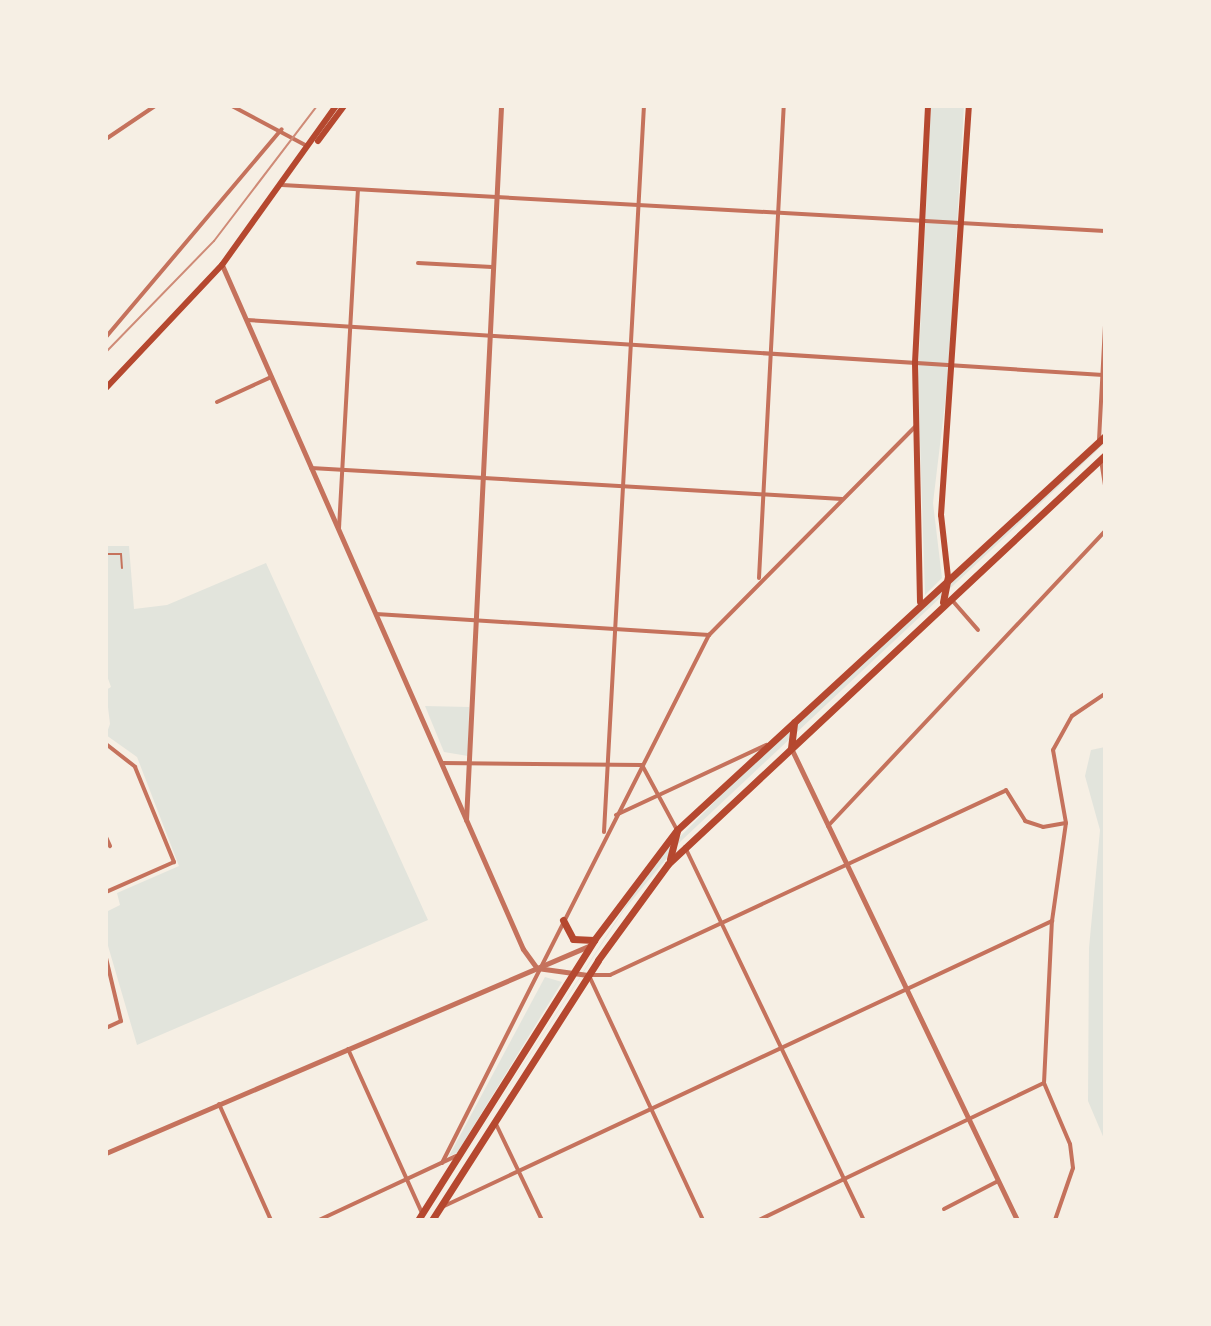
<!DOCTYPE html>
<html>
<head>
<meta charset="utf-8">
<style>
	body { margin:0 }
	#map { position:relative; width:1211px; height:1326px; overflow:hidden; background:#f6efe4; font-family:Cabin,sans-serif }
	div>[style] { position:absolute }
	.green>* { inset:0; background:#e2e4dc }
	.service>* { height:2px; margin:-1px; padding:0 1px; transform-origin:1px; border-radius:1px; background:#c5725c }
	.minor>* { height:4px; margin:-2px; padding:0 2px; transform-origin:2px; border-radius:2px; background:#c5725c }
	.tertiary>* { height:5px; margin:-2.5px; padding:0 2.5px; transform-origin:2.5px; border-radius:2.5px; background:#c5725c }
	.secondary>* { height:6px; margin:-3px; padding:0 3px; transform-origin:3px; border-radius:3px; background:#b5482f }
	.primary>* { height:7px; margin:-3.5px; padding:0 3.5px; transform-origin:3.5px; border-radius:3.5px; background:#b5482f }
	.rail>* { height:2px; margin:-1px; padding:0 1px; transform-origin:1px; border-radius:1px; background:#cf8b77 }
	span { translate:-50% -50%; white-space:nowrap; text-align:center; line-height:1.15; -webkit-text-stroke:6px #f6efe4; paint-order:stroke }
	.frame { position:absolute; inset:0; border:108px solid #f6efe4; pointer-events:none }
</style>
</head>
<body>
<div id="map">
	<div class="green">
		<i style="clip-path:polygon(931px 106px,964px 106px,948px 378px,933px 503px,942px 578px,925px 595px,918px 378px)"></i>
		<i style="clip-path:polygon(1105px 437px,1105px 443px,681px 841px,624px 910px,423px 1220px,652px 865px,769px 747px)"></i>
		<i style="clip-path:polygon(106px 546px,129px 546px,134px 609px,167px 605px,266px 563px,428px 920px,137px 1045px,106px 939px,106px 912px,120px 905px,117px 893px,179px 866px,137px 757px,106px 735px,110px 724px,106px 690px,111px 687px,106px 673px)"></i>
		<i style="clip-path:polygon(425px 706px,469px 707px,468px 756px,444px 752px)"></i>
		<i style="clip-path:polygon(1105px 747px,1105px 1141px,1088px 1101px,1089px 948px,1100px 830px,1085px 776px,1091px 750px)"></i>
		<i style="clip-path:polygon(545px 977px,562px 982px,457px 1153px,449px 1156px)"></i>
	</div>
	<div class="service">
		<i style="left:106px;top:554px;width:15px"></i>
		<i style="left:121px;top:554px;width:14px;rotate:86deg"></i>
	</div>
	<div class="minor">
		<i style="left:232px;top:106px;width:85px;rotate:28.1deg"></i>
		<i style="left:106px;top:139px;width:59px;rotate:-34deg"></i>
		<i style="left:282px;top:185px;width:824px;rotate:3.2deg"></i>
		<i style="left:418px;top:263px;width:74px;rotate:3.1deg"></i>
		<i style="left:247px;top:320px;width:858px;rotate:3.68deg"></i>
		<i style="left:106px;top:337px;width:272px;rotate:-49.8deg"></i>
		<i style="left:217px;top:402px;width:60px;rotate:-24.8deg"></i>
		<i style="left:1099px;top:440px;width:114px;rotate:-87deg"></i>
		<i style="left:1101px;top:460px;width:25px;rotate:81deg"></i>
		<i style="left:311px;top:468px;width:532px;rotate:3.34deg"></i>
		<i style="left:339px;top:528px;width:338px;rotate:-86.8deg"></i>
		<i style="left:759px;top:578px;width:473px;rotate:-87deg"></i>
		<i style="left:951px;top:599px;width:41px;rotate:48.9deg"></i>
		<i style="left:376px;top:614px;width:334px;rotate:3.6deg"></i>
		<i style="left:106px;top:744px;width:37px;rotate:38deg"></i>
		<i style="left:135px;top:767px;width:103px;rotate:67.7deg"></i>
		<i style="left:174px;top:862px;width:74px;rotate:156.2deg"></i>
		<i style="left:442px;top:763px;width:200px;rotate:0.6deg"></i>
		<i style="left:642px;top:765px;width:74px;rotate:61.7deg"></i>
		<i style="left:616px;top:815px;width:166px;rotate:-25deg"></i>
		<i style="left:828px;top:826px;width:405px;rotate:-46.8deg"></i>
		<i style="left:604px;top:832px;width:727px;rotate:-86.85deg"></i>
		<i style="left:106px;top:837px;width:10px;rotate:66deg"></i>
		<i style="left:685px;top:847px;width:414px;rotate:64.4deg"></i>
		<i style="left:106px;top:958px;width:65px;rotate:76.6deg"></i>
		<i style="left:121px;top:1021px;width:17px;rotate:155deg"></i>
		<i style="left:348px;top:1049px;width:180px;rotate:65.7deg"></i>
		<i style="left:219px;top:1104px;width:127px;rotate:65.9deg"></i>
		<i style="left:495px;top:1122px;width:109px;rotate:64.4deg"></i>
		<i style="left:442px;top:1163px;width:592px;rotate:-63.18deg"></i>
		<i style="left:709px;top:635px;width:293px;rotate:-45.3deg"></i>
		<i style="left:442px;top:1207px;width:674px;rotate:-25.12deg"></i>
		<i style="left:944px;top:1209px;width:61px;rotate:-27.4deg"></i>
		<i style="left:319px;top:1220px;width:151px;rotate:-25deg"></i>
		<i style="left:703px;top:1220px;width:270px;rotate:-115deg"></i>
		<i style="left:589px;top:975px;width:21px"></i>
		<i style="left:610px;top:975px;width:437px;rotate:-25deg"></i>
		<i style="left:1006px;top:790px;width:36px;rotate:58deg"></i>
		<i style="left:1025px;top:821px;width:19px;rotate:18deg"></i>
		<i style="left:1043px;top:827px;width:23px;rotate:-10deg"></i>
		<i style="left:759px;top:1220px;width:316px;rotate:-25.7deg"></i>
		<i style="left:1055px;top:1220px;width:55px;rotate:-70.9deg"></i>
		<i style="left:1073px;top:1168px;width:24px;rotate:-97deg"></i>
		<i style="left:1070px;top:1144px;width:66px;rotate:-113.1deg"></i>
		<i style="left:1044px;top:1083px;width:162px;rotate:-87.2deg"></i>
		<i style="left:1052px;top:921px;width:99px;rotate:-81.9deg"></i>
		<i style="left:1066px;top:823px;width:74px;rotate:-100.1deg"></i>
		<i style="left:1053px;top:750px;width:39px;rotate:-61deg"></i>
		<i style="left:1072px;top:716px;width:40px;rotate:-34deg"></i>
	</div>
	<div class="tertiary">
		<i style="left:222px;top:265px;width:747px;rotate:66.25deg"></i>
		<i style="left:523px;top:949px;width:24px;rotate:54deg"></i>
		<i style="left:537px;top:968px;width:51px;rotate:7.8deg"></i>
		<i style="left:791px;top:748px;width:523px;rotate:64.41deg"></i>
		<i style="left:466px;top:820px;width:715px;rotate:-87.19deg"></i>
		<i style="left:106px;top:1153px;width:528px;rotate:-23.21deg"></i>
	</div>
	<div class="secondary">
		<i style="left:318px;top:141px;width:44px;rotate:-53.4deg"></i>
		<i style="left:106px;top:388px;width:169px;rotate:-46.7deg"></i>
		<i style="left:222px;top:265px;width:196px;rotate:-54.4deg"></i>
		<i style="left:948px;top:577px;width:62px;rotate:-96.4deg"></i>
		<i style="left:941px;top:515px;width:410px;rotate:-86.1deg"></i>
		<i style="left:920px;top:602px;width:239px;rotate:-91.2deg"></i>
		<i style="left:915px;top:363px;width:257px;rotate:-87.1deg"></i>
	</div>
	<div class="primary">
		<i style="left:943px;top:602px;width:25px;rotate:-79deg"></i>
		<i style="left:791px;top:748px;width:26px;rotate:-83deg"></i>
		<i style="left:670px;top:859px;width:30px;rotate:-76deg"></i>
		<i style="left:563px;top:920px;width:21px;rotate:62deg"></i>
		<i style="left:573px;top:939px;width:21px;rotate:3deg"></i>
		<i style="left:418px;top:1220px;width:331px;rotate:-57.8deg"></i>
		<i style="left:594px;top:940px;width:138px;rotate:-53deg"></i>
		<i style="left:677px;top:830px;width:582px;rotate:-42.63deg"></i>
		<i style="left:432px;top:1220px;width:308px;rotate:-57.4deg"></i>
		<i style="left:598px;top:960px;width:119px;rotate:-53.9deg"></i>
		<i style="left:668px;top:864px;width:599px;rotate:-43.1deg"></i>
	</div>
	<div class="rail">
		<i style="left:106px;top:352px;width:155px;rotate:-45.8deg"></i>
		<i style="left:214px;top:241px;width:170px;rotate:-52.7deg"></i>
	</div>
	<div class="frame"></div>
</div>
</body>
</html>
